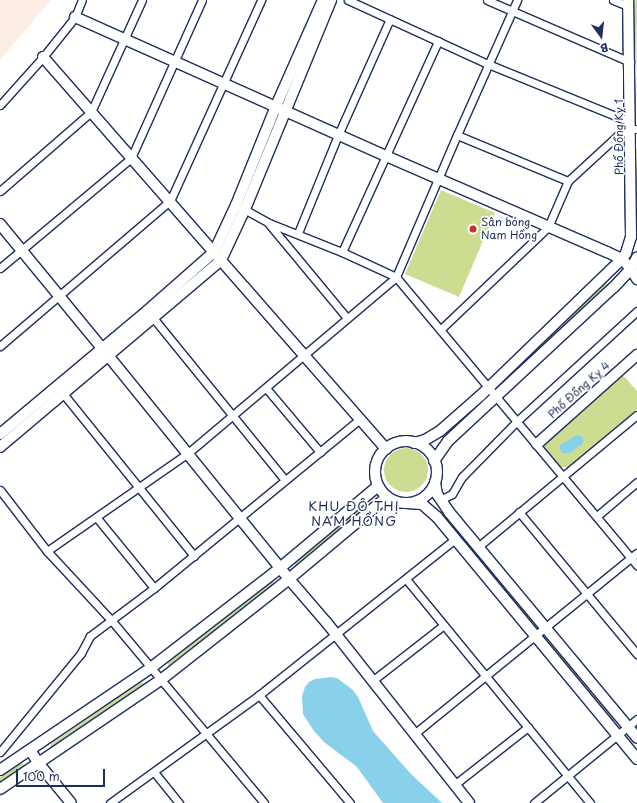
<!DOCTYPE html>
<html>
<head>
<meta charset="utf-8">
<style>
	body { margin:0 }
	#map { position:relative; width:637px; height:803px; overflow:hidden; background:#fff; font-family:"Playpen Sans",sans-serif }
	div>[style] { position:absolute }
	.built>* { inset:0; background:#fceee4 }
	.green>* { inset:0; background:#ccdd91 }
	.round { border-radius:50% }
	.water>* { inset:0; background:#89d0eb }
	.roads { filter:drop-shadow(1px 0 #1b2f5e) drop-shadow(-1px 0 #1b2f5e) drop-shadow(0 1px #1b2f5e) drop-shadow(0 -1px #1b2f5e) }
	.street>* { height:7px; margin:-3.5px; padding:0 3.5px; transform-origin:3.5px; border-radius:3.5px; background:#fff }
	.secondary>* { height:10px; margin:-5px; padding:0 5px; transform-origin:5px; border-radius:5px; background:#fff }
	.secondary>.ring { margin:-5px; padding:0; box-sizing:content-box; background:none; border:10px solid #fff; border-radius:50% }
	.dots>* { width:11px; height:11px; translate:-50% -50%; box-sizing:border-box; border:2px solid #fff; border-radius:50% }
	span { translate:-50% -50%; white-space:nowrap; text-align:center; line-height:1.15; -webkit-text-stroke:3.5px #fff; paint-order:stroke }
	.street-label { font-size:11px; color:#1b2f5e }
	.poi-label { font-size:11px; color:#1b2f5e }
	.left { translate:0 -50%; text-align:left }
	.quarter-label { font-size:13px; color:#1b2f5e; letter-spacing:1px }
	.north { position:absolute; left:581px; top:16px; width:40px; height:40px; -webkit-text-stroke:3px #fff; paint-order:stroke; rotate:165deg; font-size:11px; font-weight:700; line-height:16px; text-align:center; color:#1b2f5e }
	.north::after { content:''; display:block; margin:auto; width:14px; height:18px; background:#1b2f5e; clip-path:polygon(50% 0,100% 100%,50% 72%,0 100%) }
	.scale { position:absolute; left:16px; top:769px; width:89px; height:18px; box-sizing:border-box; border:2px solid #1b2f5e; border-top:0; padding-left:5px; font-size:12px; line-height:14px; white-space:nowrap; color:#1b2f5e; -webkit-text-stroke:3px #fff; paint-order:stroke }
</style>
</head>
<body>
<div id="map">
	<div class="built">
		<i style="clip-path:polygon(0 0,51px 0,0 60px)"></i>
	</div>
	<div class="green">
		<i style="clip-path:polygon(634px 0,637px 0,636px 105px,635px 103px)"></i>
		<i style="clip-path:polygon(637px 148px,637px 224px,635px 151px)"></i>
		<i style="clip-path:polygon(441px 190px,495px 213px,459px 297px,405px 274px)"></i>
		<i style="clip-path:polygon(605px 283px,607px 283px,606px 287px,506px 379px,502px 380px)"></i>
		<i style="clip-path:polygon(622px 374px,637px 391px,637px 409px,568px 467px,560px 467px,545px 447px,544px 443px)"></i>
		<i style="clip-path:polygon(482px 400px,482px 403px,448px 434px,446px 434px,445px 432px)"></i>
		<i class="round" style="left:384px;top:448px;width:44px;height:44px"></i>
		<i style="clip-path:polygon(365px 503px,367px 507px,298px 565px,295px 565px,294px 562px)"></i>
		<i style="clip-path:polygon(441px 512px,443px 513px,532px 621px,529px 622px,440px 514px)"></i>
		<i style="clip-path:polygon(270px 581px,274px 582px,275px 584px,168px 666px,168px 662px)"></i>
		<i style="clip-path:polygon(551px 645px,553px 646px,614px 719px,613px 721px,550px 647px)"></i>
		<i style="clip-path:polygon(140px 682px,143px 683px,144px 686px,52px 749px,51px 748px,51px 744px)"></i>
		<i style="clip-path:polygon(20px 764px,24px 764px,25px 766px,0 783px,0 777px)"></i>
	</div>
	<div class="water">
		<i style="clip-path:polygon(577px 435px,583px 437px,583px 443px,570px 453px,562px 453px,559px 446px)"></i>
		<i style="clip-path:polygon(331px 677px,337px 678px,353px 690px,358px 697px,373px 731px,411px 774px,442px 803px,383px 803px,357px 767px,324px 742px,314px 731px,303px 714px,302px 696px,305px 687px,309px 682px,315px 679px)"></i>
	</div>
	<div class="roads">
		<div class="street">
			<i style="left:348px;top:0;width:154px;rotate:24.6deg"></i>
			<i style="left:488px;top:64px;width:153px;rotate:22.2deg"></i>
			<i style="left:487px;top:0;width:156px;rotate:23.4deg"></i>
			<i style="left:613px;top:0;width:16px;rotate:22deg"></i>
			<i style="left:0;top:105px;width:64px;rotate:-48.1deg"></i>
			<i style="left:43px;top:57px;width:51px;rotate:-51.3deg"></i>
			<i style="left:75px;top:17px;width:18px;rotate:-68deg"></i>
			<i style="left:457px;top:135px;width:120px;rotate:22.5deg"></i>
			<i style="left:0;top:191px;width:121px;rotate:-41deg"></i>
			<i style="left:91px;top:112px;width:123px;rotate:-65.5deg"></i>
			<i style="left:242px;top:208px;width:31px;rotate:29deg"></i>
			<i style="left:269px;top:223px;width:79px;rotate:21.7deg"></i>
			<i style="left:342px;top:252px;width:60px;rotate:24.8deg"></i>
			<i style="left:396px;top:277px;width:376px;rotate:50.1deg"></i>
			<i style="left:269px;top:224px;width:122px;rotate:50.3deg"></i>
			<i style="left:298px;top:233px;width:106px;rotate:-67.8deg"></i>
			<i style="left:338px;top:135px;width:127px;rotate:-65.9deg"></i>
			<i style="left:342px;top:252px;width:232px;rotate:-65.5deg"></i>
			<i style="left:0;top:268px;width:171px;rotate:-40deg"></i>
			<i style="left:131px;top:158px;width:173px;rotate:-65.8deg"></i>
			<i style="left:150px;top:314px;width:214px;rotate:50.9deg"></i>
			<i style="left:441px;top:329px;width:148px;rotate:-43.6deg"></i>
			<i style="left:548px;top:227px;width:50px;rotate:-66.5deg"></i>
			<i style="left:568px;top:181px;width:68px;rotate:-42.6deg"></i>
			<i style="left:618px;top:135px;width:13px;rotate:-27deg"></i>
			<i style="left:630px;top:129px;width:7px"></i>
			<i style="left:0;top:346px;width:223px;rotate:-40.5deg"></i>
			<i style="left:170px;top:201px;width:221px;rotate:-65.6deg"></i>
			<i style="left:266px;top:388px;width:84px;rotate:49.8deg"></i>
			<i style="left:61px;top:391px;width:212px;rotate:51.1deg"></i>
			<i style="left:0;top:490px;width:77px;rotate:52.4deg"></i>
			<i style="left:47px;top:551px;width:96px;rotate:47.1deg"></i>
			<i style="left:112px;top:621px;width:237px;rotate:50.1deg"></i>
			<i style="left:440px;top:500px;width:13px;rotate:-27deg"></i>
			<i style="left:452px;top:494px;width:20px;rotate:-60deg"></i>
			<i style="left:462px;top:477px;width:78px;rotate:-45.5deg"></i>
			<i style="left:517px;top:421px;width:163px;rotate:-42.5deg"></i>
			<i style="left:519px;top:512px;width:185px;rotate:50.3deg"></i>
			<i style="left:597px;top:516px;width:52px;rotate:-40.4deg"></i>
			<i style="left:97px;top:518px;width:90px;rotate:50.8deg"></i>
			<i style="left:479px;top:546px;width:205px;rotate:-39.7deg"></i>
			<i style="left:47px;top:551px;width:172px;rotate:-34.8deg"></i>
			<i style="left:188px;top:453px;width:272px;rotate:-40.2deg"></i>
			<i style="left:396px;top:277px;width:155px;rotate:-66.8deg"></i>
			<i style="left:457px;top:135px;width:148px;rotate:-66deg"></i>
			<i style="left:406px;top:579px;width:290px;rotate:50.6deg"></i>
			<i style="left:372px;top:681px;width:91px;rotate:-37.9deg"></i>
			<i style="left:259px;top:695px;width:141px;rotate:49.9deg"></i>
			<i style="left:414px;top:734px;width:287px;rotate:-39.1deg"></i>
			<i style="left:0;top:752px;width:128px;rotate:-50.7deg"></i>
			<i style="left:81px;top:653px;width:19px;rotate:-62deg"></i>
			<i style="left:90px;top:636px;width:80px;rotate:-36.9deg"></i>
			<i style="left:154px;top:588px;width:266px;rotate:-39.4deg"></i>
			<i style="left:154px;top:772px;width:40px;rotate:51deg"></i>
			<i style="left:454px;top:785px;width:94px;rotate:-38.1deg"></i>
			<i style="left:110px;top:803px;width:184px;rotate:-35.9deg"></i>
			<i style="left:259px;top:695px;width:251px;rotate:-38.5deg"></i>
			<i style="left:534px;top:803px;width:133px;rotate:-39.2deg"></i>
		</div>
		<div class="secondary">
			<i style="left:75px;top:17px;width:341px;rotate:24.1deg"></i>
			<i style="left:386px;top:156px;width:241px;rotate:23.5deg"></i>
			<i style="left:607px;top:252px;width:17px;rotate:25deg"></i>
			<i style="left:622px;top:259px;width:13px;rotate:48deg"></i>
			<i style="left:631px;top:269px;width:12px;rotate:59deg"></i>
			<i style="left:43px;top:57px;width:521px;rotate:48.81deg"></i>
			<i style="left:0;top:224px;width:161px;rotate:50.6deg"></i>
			<i style="left:102px;top:348px;width:297px;rotate:51deg"></i>
			<i style="left:289px;top:579px;width:58px;rotate:49.2deg"></i>
			<i style="left:327px;top:623px;width:229px;rotate:51.7deg"></i>
			<i style="left:0;top:434px;width:192px;rotate:-39.9deg"></i>
			<i style="left:147px;top:311px;width:89px;rotate:-41.4deg"></i>
			<i style="left:214px;top:252px;width:52px;rotate:-64.9deg"></i>
			<i style="left:236px;top:205px;width:107px;rotate:-68deg"></i>
			<i style="left:276px;top:106px;width:116px;rotate:-66.1deg"></i>
			<i class="ring" style="left:375px;top:441px;width:52px;height:52px"></i>
			<i style="left:414px;top:443px;width:11px;rotate:-15deg"></i>
			<i style="left:425px;top:440px;width:17px;rotate:-31deg"></i>
			<i style="left:440px;top:431px;width:53px;rotate:-41.2deg"></i>
			<i style="left:480px;top:396px;width:197px;rotate:-44deg"></i>
			<i style="left:622px;top:259px;width:7px;rotate:-56deg"></i>
			<i style="left:626px;top:253px;width:17px;rotate:-73deg"></i>
			<i style="left:631px;top:237px;width:237px;rotate:-90.7deg"></i>
			<i style="left:537px;top:444px;width:134px;rotate:-41.7deg"></i>
			<i style="left:0;top:447px;width:289px;rotate:-40.2deg"></i>
			<i style="left:221px;top:260px;width:56px;rotate:-64.8deg"></i>
			<i style="left:245px;top:209px;width:226px;rotate:-67.6deg"></i>
			<i style="left:434px;top:461px;width:24px;rotate:-55deg"></i>
			<i style="left:448px;top:441px;width:226px;rotate:-42.9deg"></i>
			<i style="left:614px;top:287px;width:25px;rotate:-47deg"></i>
			<i style="left:631px;top:269px;width:13px;rotate:-63deg"></i>
			<i style="left:435px;top:482px;width:12px;rotate:81deg"></i>
			<i style="left:437px;top:494px;width:22px;rotate:56deg"></i>
			<i style="left:449px;top:512px;width:294px;rotate:50.2deg"></i>
			<i style="left:406px;top:503px;width:16px;rotate:4deg"></i>
			<i style="left:422px;top:504px;width:20px;rotate:41deg"></i>
			<i style="left:437px;top:517px;width:314px;rotate:50.4deg"></i>
			<i style="left:30px;top:750px;width:17px;rotate:57deg"></i>
			<i style="left:39px;top:764px;width:50px;rotate:50.6deg"></i>
			<i style="left:0;top:770px;width:184px;rotate:-34.1deg"></i>
			<i style="left:152px;top:667px;width:162px;rotate:-37.7deg"></i>
			<i style="left:280px;top:568px;width:128px;rotate:-39.9deg"></i>
			<i style="left:0;top:789px;width:196px;rotate:-34.2deg"></i>
			<i style="left:162px;top:679px;width:162px;rotate:-38.2deg"></i>
			<i style="left:289px;top:579px;width:128px;rotate:-39.9deg"></i>
		</div>
	</div>
	<div class="dots">
		<i style="left:473px;top:229px;background:#c8321e"></i>
	</div>
	<div class="street-label">
		<span style="left:619px;top:137px;rotate:-90deg">Phố Đồng Kỵ 1</span>
		<span style="left:579px;top:390px;rotate:-42deg">Phố Đồng Kỵ 4</span>
	</div>
	<div class="poi-label">
		<span class="left" style="left:481px;top:229px">Sân bóng<br>Nam Hồng</span>
	</div>
	<div class="quarter-label">
		<span style="left:354px;top:514px">KHU ĐÔ THỊ<br>NAM HỒNG</span>
	</div>
	<div class="north">B</div>
	<div class="scale">100 m</div>
</div>
</body>
</html>
